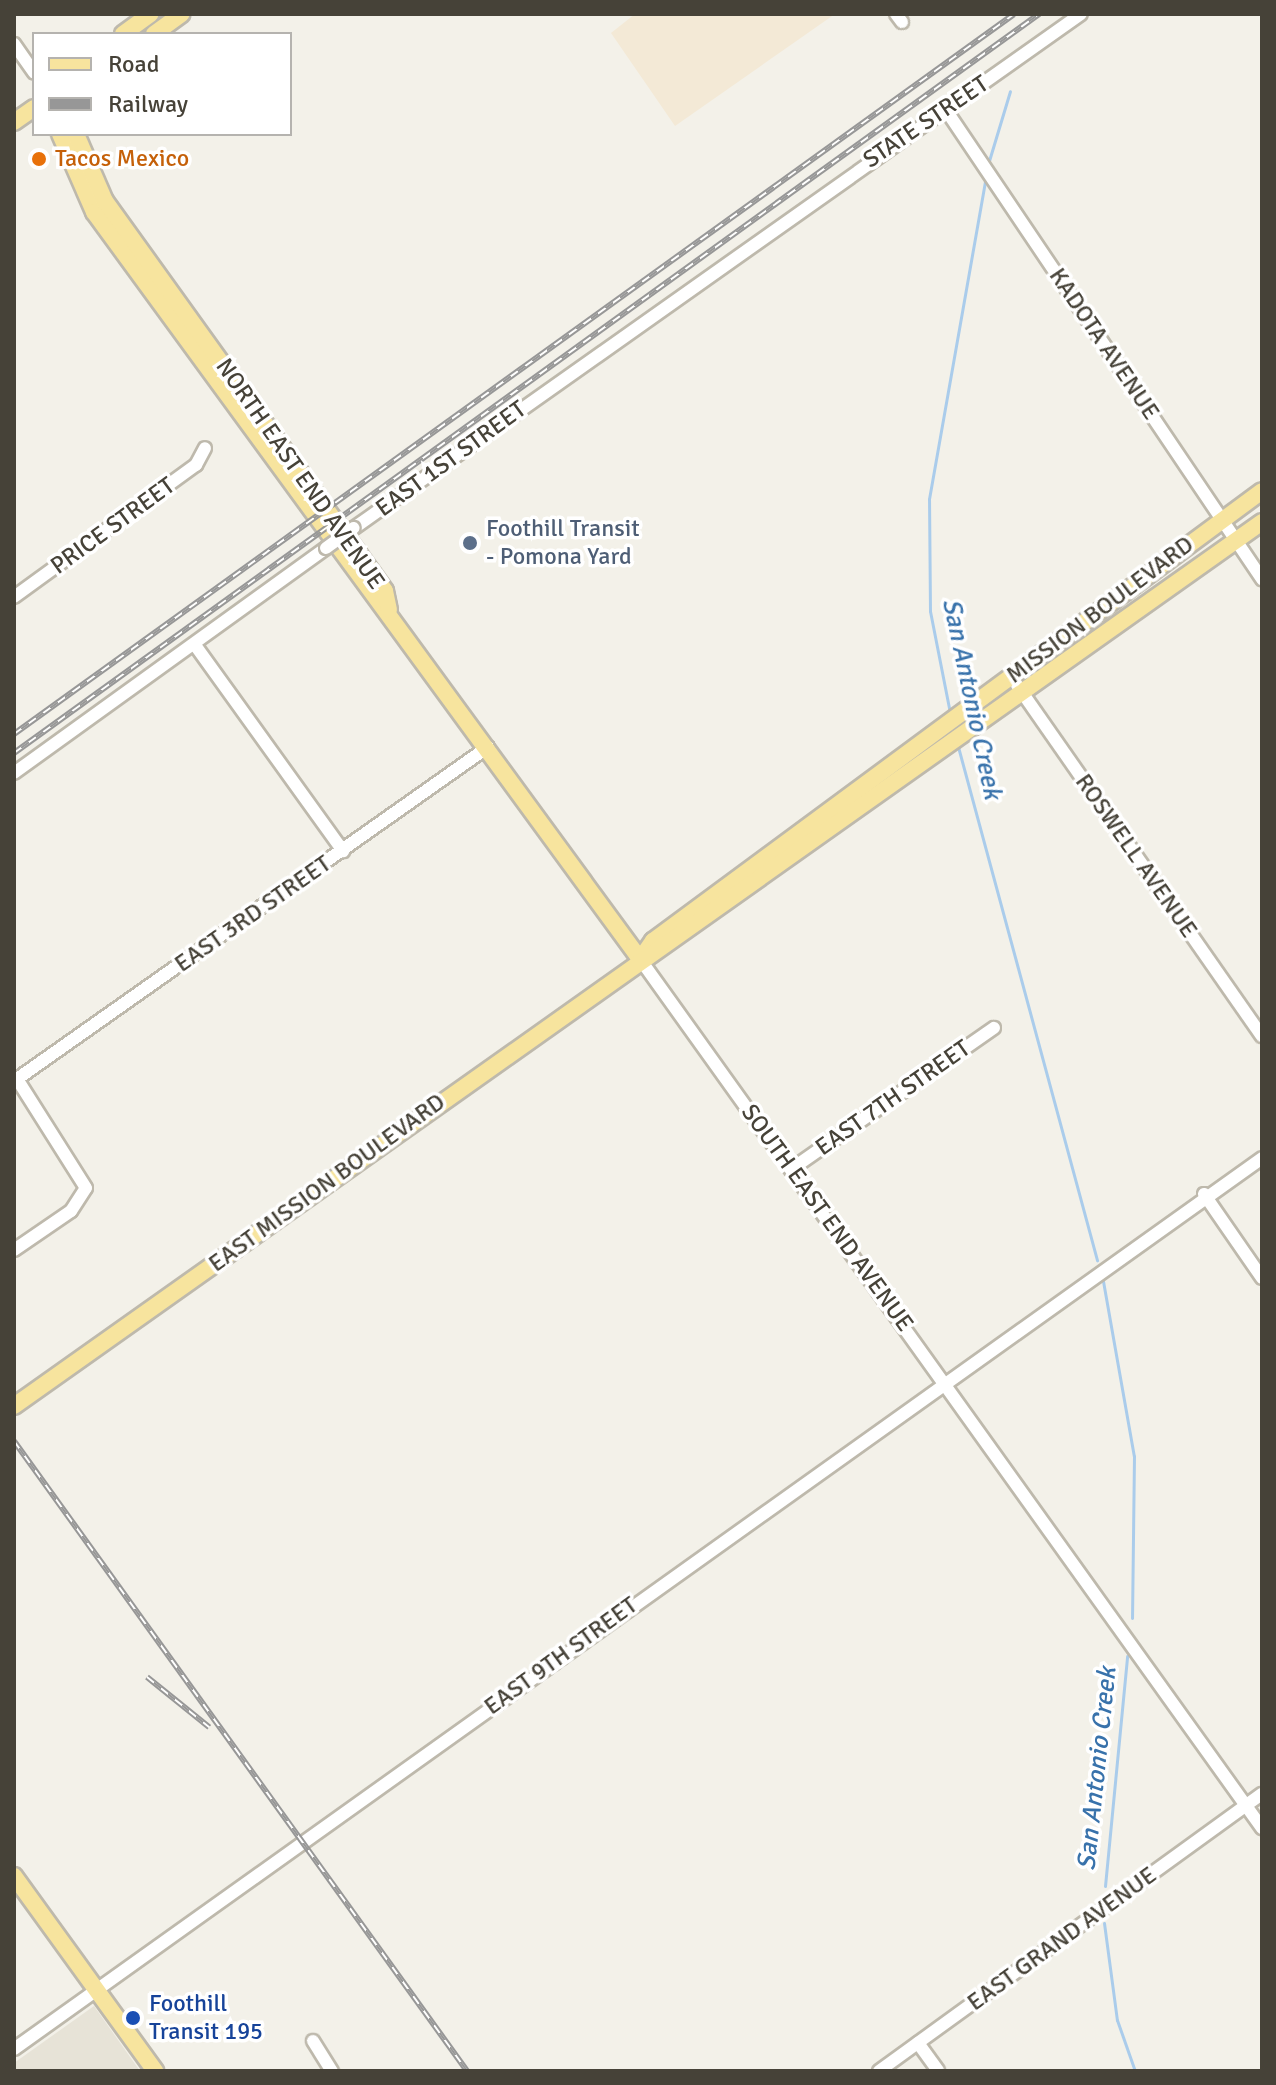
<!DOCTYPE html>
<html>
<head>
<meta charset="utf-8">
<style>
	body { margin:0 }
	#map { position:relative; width:1276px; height:2085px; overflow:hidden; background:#f3f1e9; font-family:Signika,sans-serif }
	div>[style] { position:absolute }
	.residential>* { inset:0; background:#e7e3d7 }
	.commercial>* { inset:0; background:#f3e9d6 }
	.stream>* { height:3px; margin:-1.5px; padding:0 1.5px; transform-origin:1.5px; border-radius:1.5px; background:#aacceb }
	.roads { filter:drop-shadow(2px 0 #beb9ac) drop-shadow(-2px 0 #beb9ac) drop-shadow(0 2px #beb9ac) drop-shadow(0 -2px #beb9ac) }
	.minor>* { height:12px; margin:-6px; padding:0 6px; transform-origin:6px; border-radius:6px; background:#fff }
	.major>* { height:16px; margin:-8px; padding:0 8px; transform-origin:8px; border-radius:8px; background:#f7e49e }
	.rail>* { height:6px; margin-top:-3px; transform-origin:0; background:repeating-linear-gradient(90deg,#fff 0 9px,#979797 0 18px); box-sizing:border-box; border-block:2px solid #979797 }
	.bridges { filter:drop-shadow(2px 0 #beb9ac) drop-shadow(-2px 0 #beb9ac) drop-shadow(0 2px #beb9ac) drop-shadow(0 -2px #beb9ac) }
	.minor-bridge>* { height:12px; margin:-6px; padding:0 6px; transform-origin:6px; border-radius:6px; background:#fff }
	.dots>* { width:22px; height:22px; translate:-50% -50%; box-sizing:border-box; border:4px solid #fff; border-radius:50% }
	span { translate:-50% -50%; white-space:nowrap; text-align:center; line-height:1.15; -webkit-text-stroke:7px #fff; paint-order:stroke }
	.street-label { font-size:24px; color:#464238 }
	.food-label { font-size:24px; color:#c56008 }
	.left { translate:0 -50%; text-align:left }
	.service-label { font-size:24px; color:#4e5e75 }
	.transit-label { font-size:24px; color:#164399 }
	.water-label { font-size:26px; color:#3872ab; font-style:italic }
	.frame { position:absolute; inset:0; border:16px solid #464238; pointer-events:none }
	.legend { position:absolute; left:32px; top:32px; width:260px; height:104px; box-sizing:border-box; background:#fff; border:2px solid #b5b3af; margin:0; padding:10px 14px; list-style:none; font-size:24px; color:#464238 }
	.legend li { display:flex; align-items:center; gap:16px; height:40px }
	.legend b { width:40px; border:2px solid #b5b3af }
</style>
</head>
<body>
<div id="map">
	<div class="residential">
		<i style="clip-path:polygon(94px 2006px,140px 2071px,14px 2071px,14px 2063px)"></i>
	</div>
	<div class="commercial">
		<i style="clip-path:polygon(635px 14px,835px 14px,675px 126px,611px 33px)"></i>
	</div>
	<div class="stream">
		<i style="left:988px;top:164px;width:76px;rotate:-73.2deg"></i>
		<i style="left:950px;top:713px;width:104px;rotate:-101.1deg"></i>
		<i style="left:930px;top:611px;width:112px;rotate:-90.5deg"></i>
		<i style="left:929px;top:499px;width:329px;rotate:-80deg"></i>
		<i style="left:957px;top:743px;width:536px;rotate:74.85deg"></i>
		<i style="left:1103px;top:1281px;width:178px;rotate:80deg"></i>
		<i style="left:1134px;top:1456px;width:162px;rotate:90.7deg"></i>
		<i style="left:1105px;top:1886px;width:231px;rotate:-84.5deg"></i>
		<i style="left:1104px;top:1923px;width:98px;rotate:82.4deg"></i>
		<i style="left:1117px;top:2020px;width:54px;rotate:70.6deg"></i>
	</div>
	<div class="roads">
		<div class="minor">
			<i style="left:896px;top:14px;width:10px;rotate:53deg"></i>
			<i style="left:14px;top:44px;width:35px;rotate:55deg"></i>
			<i style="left:946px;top:110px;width:566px;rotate:56.03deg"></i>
			<i style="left:354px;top:528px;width:890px;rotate:-35.26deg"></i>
			<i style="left:14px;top:597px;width:225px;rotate:-36deg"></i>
			<i style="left:196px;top:465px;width:19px;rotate:-62deg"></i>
			<i style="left:195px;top:645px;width:254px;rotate:54.3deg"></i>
			<i style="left:1017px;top:685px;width:428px;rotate:55.1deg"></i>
			<i style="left:14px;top:773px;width:385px;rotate:-35.8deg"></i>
			<i style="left:640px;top:959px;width:1069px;rotate:54.41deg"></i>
			<i style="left:793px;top:1168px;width:245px;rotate:-34.9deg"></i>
			<i style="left:1204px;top:1194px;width:102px;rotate:55.4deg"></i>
			<i style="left:14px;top:1250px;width:69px;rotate:-34.4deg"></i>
			<i style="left:71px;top:1211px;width:27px;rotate:-57deg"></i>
			<i style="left:86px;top:1188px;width:129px;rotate:-122.3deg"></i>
			<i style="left:17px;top:1079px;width:576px;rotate:-35.18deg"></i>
			<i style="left:313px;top:2041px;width:36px;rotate:58deg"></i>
			<i style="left:918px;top:2043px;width:34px;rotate:54deg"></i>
			<i style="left:14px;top:2049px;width:1533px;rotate:-35.52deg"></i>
			<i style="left:879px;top:2071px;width:473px;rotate:-35.9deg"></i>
		</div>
		<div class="major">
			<i style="left:123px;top:34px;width:34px;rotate:-36deg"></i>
			<i style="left:154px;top:34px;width:34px;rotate:-36deg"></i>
			<i style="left:14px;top:122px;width:24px;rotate:-35deg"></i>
			<i style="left:60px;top:134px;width:85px;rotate:66.4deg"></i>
			<i style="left:94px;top:212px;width:925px;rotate:53.84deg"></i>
			<i style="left:76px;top:134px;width:73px;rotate:66.6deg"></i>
			<i style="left:105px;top:201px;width:480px;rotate:54.3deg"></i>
			<i style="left:385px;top:591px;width:19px;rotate:78deg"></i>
			<i style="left:641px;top:958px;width:21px;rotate:-55deg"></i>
			<i style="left:653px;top:941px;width:757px;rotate:-36.46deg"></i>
			<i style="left:14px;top:1406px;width:1529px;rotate:-35.31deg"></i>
			<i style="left:14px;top:1876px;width:241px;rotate:54.1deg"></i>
		</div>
	</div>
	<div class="rail">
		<i style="left:14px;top:734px;width:1232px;rotate:-35.75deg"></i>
		<i style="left:14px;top:753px;width:1264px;rotate:-35.79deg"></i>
		<i style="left:14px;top:1441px;width:776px;rotate:54.28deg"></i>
		<i style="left:147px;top:1677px;width:80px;rotate:38.9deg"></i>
	</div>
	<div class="bridges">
		<div class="minor-bridge">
			<i style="left:326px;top:548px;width:34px;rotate:-36deg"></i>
		</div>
	</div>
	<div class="dots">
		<i style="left:39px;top:159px;background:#e8710a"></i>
		<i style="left:470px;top:543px;background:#5c6f8a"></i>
		<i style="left:133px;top:2018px;background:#1a4fb4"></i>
	</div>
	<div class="street-label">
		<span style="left:926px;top:122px;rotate:-34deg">STATE STREET</span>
		<span style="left:1104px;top:344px;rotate:56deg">KADOTA AVENUE</span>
		<span style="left:451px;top:459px;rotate:-36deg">EAST 1ST STREET</span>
		<span style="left:300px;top:474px;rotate:55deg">NORTH EAST END AVENUE</span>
		<span style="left:113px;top:526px;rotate:-36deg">PRICE STREET</span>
		<span style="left:1100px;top:610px;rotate:-37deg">MISSION BOULEVARD</span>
		<span style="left:1136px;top:856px;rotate:55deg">ROSWELL AVENUE</span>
		<span style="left:253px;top:914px;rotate:-35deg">EAST 3RD STREET</span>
		<span style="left:893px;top:1098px;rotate:-35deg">EAST 7TH STREET</span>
		<span style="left:327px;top:1183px;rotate:-36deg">EAST MISSION BOULEVARD</span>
		<span style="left:827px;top:1218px;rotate:54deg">SOUTH EAST END AVENUE</span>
		<span style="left:561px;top:1656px;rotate:-36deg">EAST 9TH STREET</span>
		<span style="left:1062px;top:1939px;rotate:-36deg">EAST GRAND AVENUE</span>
	</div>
	<div class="food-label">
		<span class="left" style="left:55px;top:159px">Tacos Mexico</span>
	</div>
	<div class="service-label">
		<span class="left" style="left:486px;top:543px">Foothill Transit<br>- Pomona Yard</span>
	</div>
	<div class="transit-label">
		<span class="left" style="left:149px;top:2018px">Foothill<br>Transit 195</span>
	</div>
	<div class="water-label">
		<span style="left:971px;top:699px;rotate:78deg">San Antonio Creek</span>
		<span style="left:1098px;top:1769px;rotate:-84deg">San Antonio Creek</span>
	</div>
	<div class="frame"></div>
	<ul class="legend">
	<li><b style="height:10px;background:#f7e49e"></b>Road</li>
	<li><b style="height:10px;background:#979797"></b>Railway</li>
	</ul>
</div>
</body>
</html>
